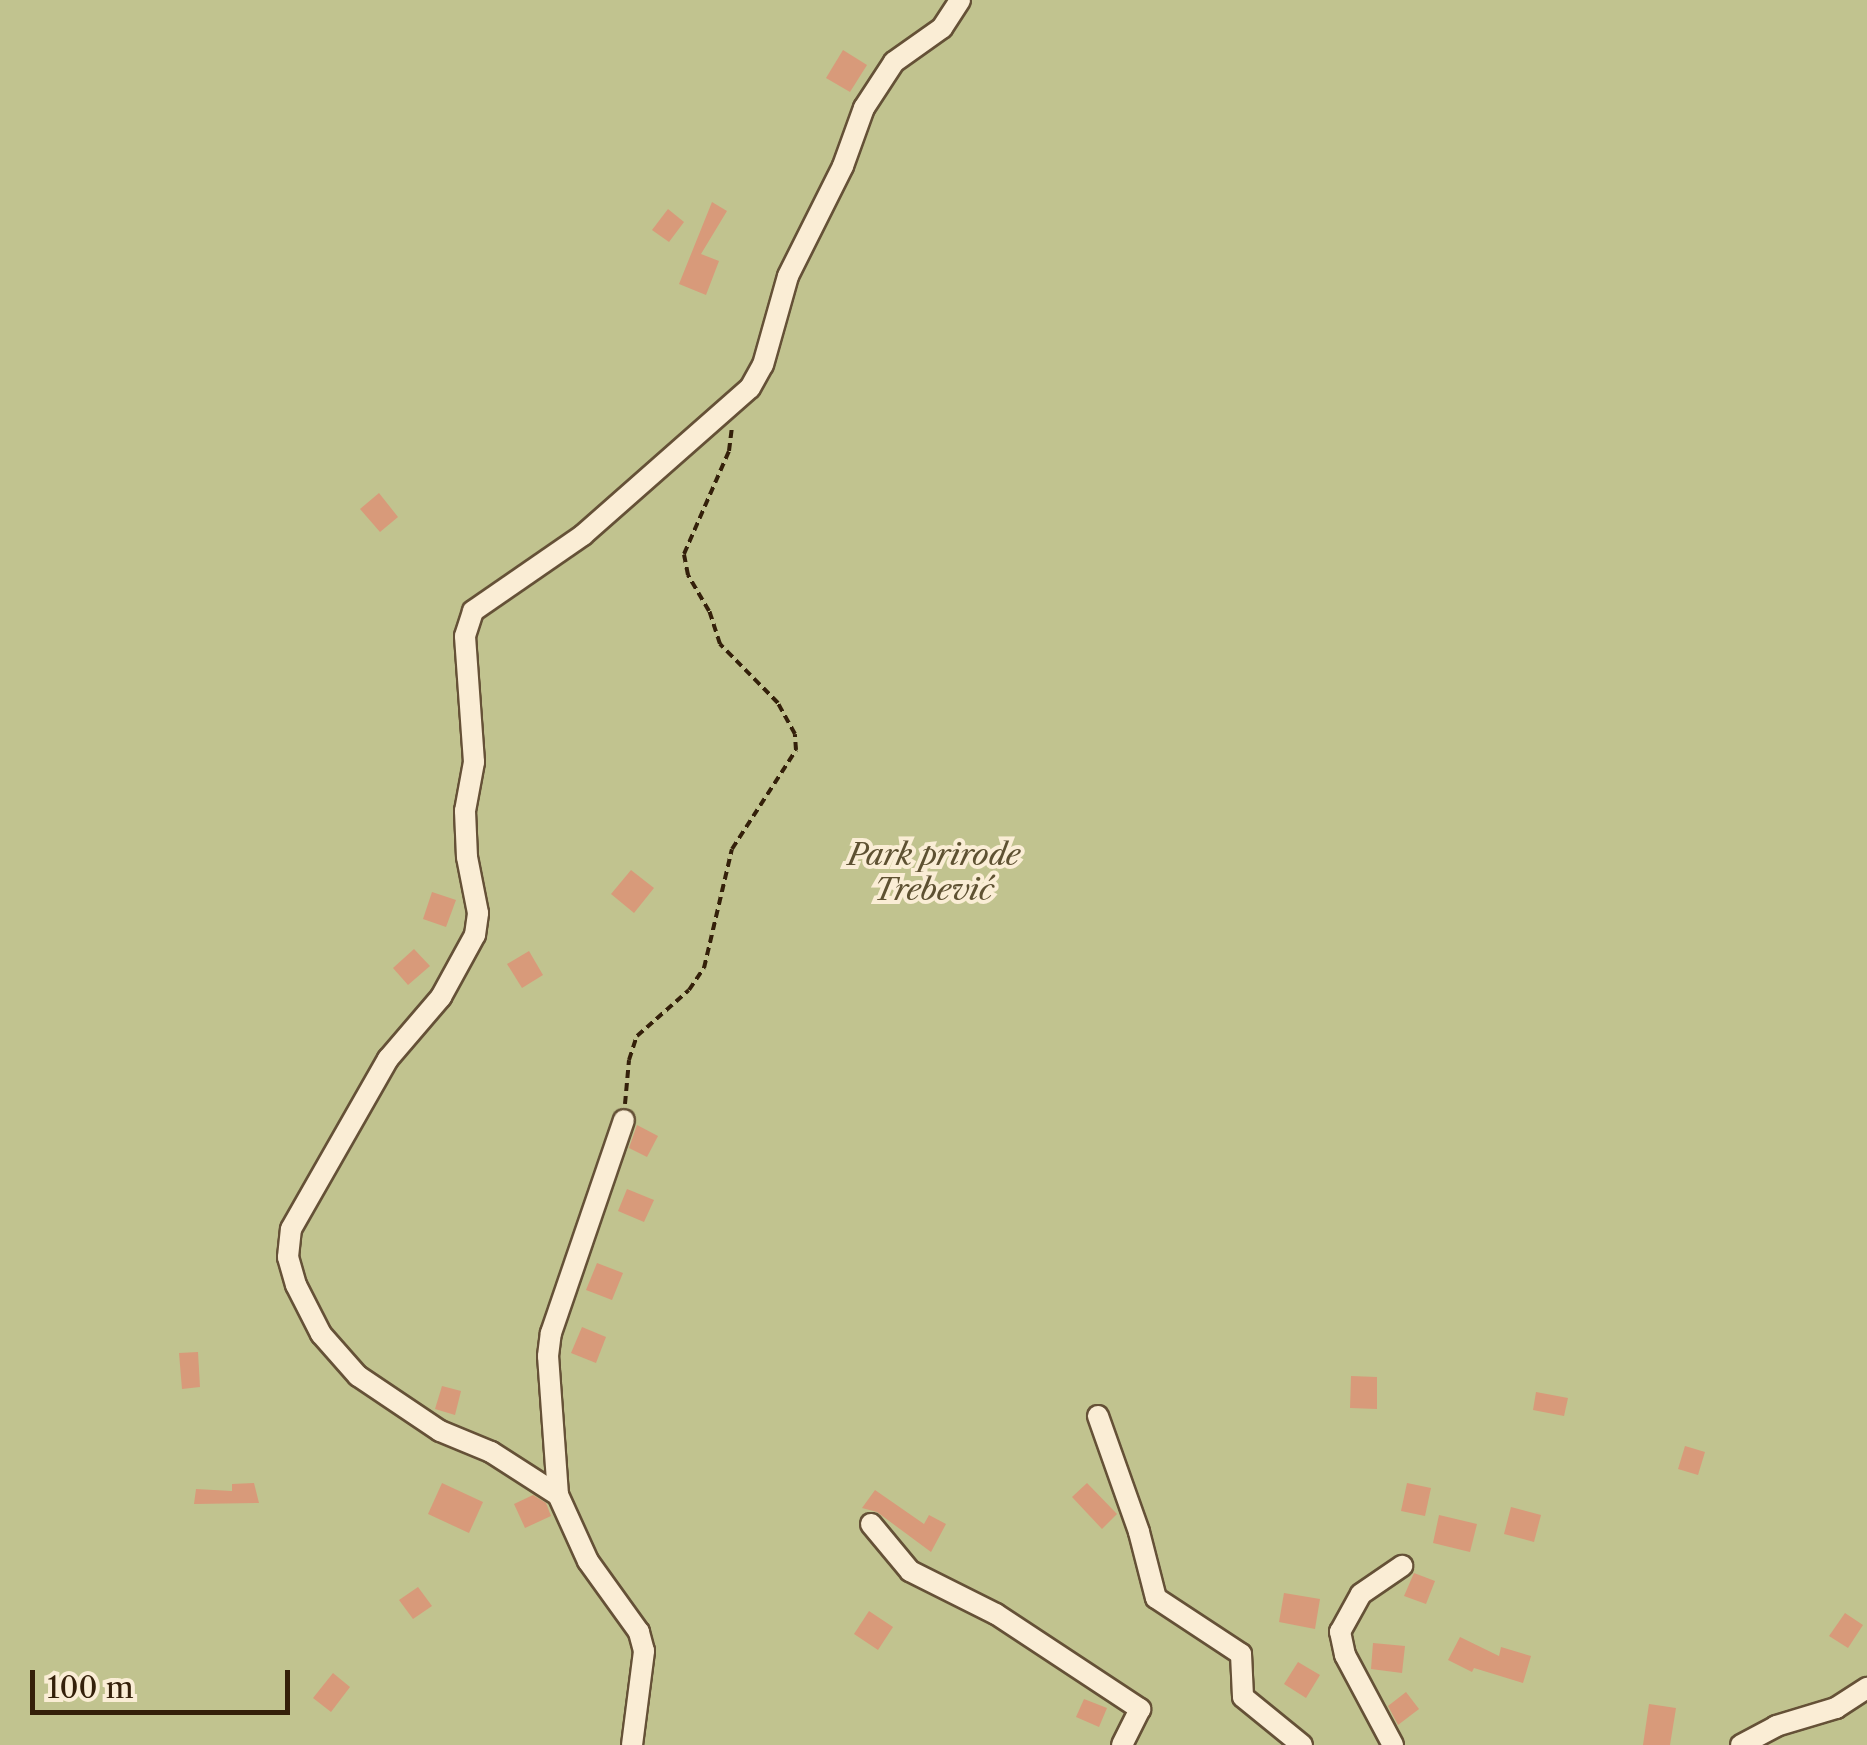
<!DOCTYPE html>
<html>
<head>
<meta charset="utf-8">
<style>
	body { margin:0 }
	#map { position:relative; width:1867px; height:1745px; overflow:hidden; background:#f8e4bf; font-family:"Libre Caslon Text",serif }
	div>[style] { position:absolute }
	.green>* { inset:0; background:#c1c38f }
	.building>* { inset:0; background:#d89a7a }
	.path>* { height:4px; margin-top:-2px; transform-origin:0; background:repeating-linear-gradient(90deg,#34200a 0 8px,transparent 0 13px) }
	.roads { filter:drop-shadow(2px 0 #655137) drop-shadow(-2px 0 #655137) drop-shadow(0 2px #655137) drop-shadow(0 -2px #655137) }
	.minor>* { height:20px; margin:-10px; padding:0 10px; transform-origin:10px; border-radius:10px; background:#faedd5 }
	span { translate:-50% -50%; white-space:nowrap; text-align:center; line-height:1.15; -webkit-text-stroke:8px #faedd5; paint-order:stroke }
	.park-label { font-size:30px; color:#5e5132; font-style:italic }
	.scale { position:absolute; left:30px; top:1670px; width:260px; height:45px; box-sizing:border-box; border:5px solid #34200a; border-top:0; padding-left:12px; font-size:30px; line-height:35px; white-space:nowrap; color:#34200a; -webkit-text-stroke:8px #faedd5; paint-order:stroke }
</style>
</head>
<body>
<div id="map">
	<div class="green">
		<i style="clip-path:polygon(0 0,1867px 0,1867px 1745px,0 1745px)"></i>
	</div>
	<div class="building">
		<i style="clip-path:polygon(843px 50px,867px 65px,850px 92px,826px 78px)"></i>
		<i style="clip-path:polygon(712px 202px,727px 211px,701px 254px,719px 261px,706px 295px,679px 284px)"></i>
		<i style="clip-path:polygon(668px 209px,684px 222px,669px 242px,652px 230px)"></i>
		<i style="clip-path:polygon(379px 493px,398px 517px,380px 532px,360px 509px)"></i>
		<i style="clip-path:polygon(631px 870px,654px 888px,634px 913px,611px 894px)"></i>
		<i style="clip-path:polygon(432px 892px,456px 900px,446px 927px,423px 919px)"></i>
		<i style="clip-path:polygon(414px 949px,430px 966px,408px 985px,393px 968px)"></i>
		<i style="clip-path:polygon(529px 951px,543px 975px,522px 988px,507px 964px)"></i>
		<i style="clip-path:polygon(637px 1125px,658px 1136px,647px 1157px,629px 1148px)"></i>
		<i style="clip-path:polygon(627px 1189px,654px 1200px,644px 1222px,618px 1211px)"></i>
		<i style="clip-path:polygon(597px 1263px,623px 1273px,612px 1300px,586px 1290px)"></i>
		<i style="clip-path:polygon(582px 1327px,606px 1337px,596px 1363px,571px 1353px)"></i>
		<i style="clip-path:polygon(198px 1352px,200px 1387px,182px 1389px,179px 1353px)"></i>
		<i style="clip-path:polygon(1351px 1376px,1377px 1377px,1377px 1409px,1350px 1408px)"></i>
		<i style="clip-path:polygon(442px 1386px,461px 1391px,455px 1415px,435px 1409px)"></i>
		<i style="clip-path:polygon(1536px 1392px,1568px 1398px,1564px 1416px,1533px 1410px)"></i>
		<i style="clip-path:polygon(1685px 1446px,1705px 1452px,1698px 1475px,1678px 1469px)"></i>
		<i style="clip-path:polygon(254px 1483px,259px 1503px,194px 1504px,196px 1489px,232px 1491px,232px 1484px)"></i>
		<i style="clip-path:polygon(442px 1483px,483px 1502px,469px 1533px,428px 1514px)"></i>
		<i style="clip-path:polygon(1087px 1483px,1117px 1514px,1102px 1529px,1072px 1497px)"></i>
		<i style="clip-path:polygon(1407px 1483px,1431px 1488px,1425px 1516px,1401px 1511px)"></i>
		<i style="clip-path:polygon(875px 1490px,924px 1524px,929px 1515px,946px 1524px,931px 1552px,877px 1512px,862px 1508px)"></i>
		<i style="clip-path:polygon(533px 1495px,546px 1503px,551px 1516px,525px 1528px,514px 1504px)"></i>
		<i style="clip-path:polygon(1511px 1507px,1541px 1515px,1534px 1542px,1504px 1534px)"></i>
		<i style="clip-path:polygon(1439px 1515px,1477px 1524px,1470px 1552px,1433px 1543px)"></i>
		<i style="clip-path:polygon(1414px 1573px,1435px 1581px,1426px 1604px,1404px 1596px)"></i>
		<i style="clip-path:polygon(418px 1587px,432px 1606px,413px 1619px,399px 1600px)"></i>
		<i style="clip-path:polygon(1284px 1593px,1320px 1599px,1315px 1629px,1279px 1622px)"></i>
		<i style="clip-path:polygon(869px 1611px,893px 1627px,878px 1650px,854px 1634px)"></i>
		<i style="clip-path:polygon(1845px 1613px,1863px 1625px,1848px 1648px,1829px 1636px)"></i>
		<i style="clip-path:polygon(1460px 1637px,1499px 1656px,1501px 1647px,1531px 1656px,1523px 1683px,1474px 1668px,1472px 1672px,1448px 1660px)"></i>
		<i style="clip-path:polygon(1373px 1643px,1405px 1646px,1402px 1673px,1371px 1669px)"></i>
		<i style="clip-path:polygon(1298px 1662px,1320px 1675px,1306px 1698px,1284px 1684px)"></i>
		<i style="clip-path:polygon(333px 1673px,350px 1687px,331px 1712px,313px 1698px)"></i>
		<i style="clip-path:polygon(1406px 1692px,1419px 1709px,1398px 1725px,1388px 1706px)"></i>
		<i style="clip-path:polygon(1084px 1699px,1107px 1708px,1099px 1727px,1076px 1717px)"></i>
		<i style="clip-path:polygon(1649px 1704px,1676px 1708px,1670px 1745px,1643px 1745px)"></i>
	</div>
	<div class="path">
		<i style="left:625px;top:1104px;width:44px;rotate:-84.8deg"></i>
		<i style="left:629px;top:1060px;width:25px;rotate:-72deg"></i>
		<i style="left:637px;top:1036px;width:69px;rotate:-41.5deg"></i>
		<i style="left:689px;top:990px;width:27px;rotate:-56deg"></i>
		<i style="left:704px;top:968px;width:122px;rotate:-76.8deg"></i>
		<i style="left:732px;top:849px;width:118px;rotate:-57.1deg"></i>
		<i style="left:796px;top:750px;width:16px;rotate:-94deg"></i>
		<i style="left:795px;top:734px;width:35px;rotate:-119deg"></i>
		<i style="left:778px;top:703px;width:83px;rotate:-134.5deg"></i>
		<i style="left:720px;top:644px;width:35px;rotate:-108deg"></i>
		<i style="left:709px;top:611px;width:42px;rotate:-120.3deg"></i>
		<i style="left:688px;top:575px;width:21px;rotate:-101deg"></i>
		<i style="left:684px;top:554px;width:112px;rotate:-66.4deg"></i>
		<i style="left:729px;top:451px;width:24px;rotate:-83deg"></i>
	</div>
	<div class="roads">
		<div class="minor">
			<i style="left:1098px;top:1416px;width:123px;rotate:70.5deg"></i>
			<i style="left:1139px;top:1532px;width:68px;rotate:75.6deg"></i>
			<i style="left:1156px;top:1598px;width:102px;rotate:33.4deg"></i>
			<i style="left:1241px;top:1654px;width:43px;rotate:87.3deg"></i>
			<i style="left:1243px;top:1697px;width:76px;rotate:39.1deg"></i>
			<i style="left:558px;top:1495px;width:139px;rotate:-94.1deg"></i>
			<i style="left:548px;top:1356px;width:23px;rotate:-83deg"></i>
			<i style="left:551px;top:1333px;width:225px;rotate:-71.1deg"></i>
			<i style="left:871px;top:1524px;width:61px;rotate:50.3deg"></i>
			<i style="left:910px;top:1571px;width:96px;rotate:26.6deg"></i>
			<i style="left:996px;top:1614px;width:173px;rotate:33.4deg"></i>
			<i style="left:1140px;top:1709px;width:40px;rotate:116.6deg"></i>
			<i style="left:632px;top:1745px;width:95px;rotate:-82.7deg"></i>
			<i style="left:644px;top:1651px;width:20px;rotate:-105deg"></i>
			<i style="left:639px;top:1632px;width:87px;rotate:-125.7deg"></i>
			<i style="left:588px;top:1561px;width:72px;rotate:-114.4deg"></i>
			<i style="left:558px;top:1495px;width:80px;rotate:-147.3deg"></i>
			<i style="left:491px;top:1452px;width:55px;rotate:-157.6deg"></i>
			<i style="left:440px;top:1431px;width:99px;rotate:-146.1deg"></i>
			<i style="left:358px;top:1376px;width:56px;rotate:-131.4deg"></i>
			<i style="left:321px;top:1334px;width:55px;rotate:-117deg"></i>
			<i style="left:296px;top:1285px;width:29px;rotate:-106deg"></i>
			<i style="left:288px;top:1257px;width:28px;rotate:-84deg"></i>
			<i style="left:291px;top:1229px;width:196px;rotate:-60.3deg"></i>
			<i style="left:388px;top:1059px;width:82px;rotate:-49.5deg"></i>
			<i style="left:441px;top:997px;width:71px;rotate:-61.3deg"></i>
			<i style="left:475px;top:935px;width:22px;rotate:-82deg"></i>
			<i style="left:478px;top:913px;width:57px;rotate:-101.1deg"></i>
			<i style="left:467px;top:857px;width:46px;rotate:-92.5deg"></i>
			<i style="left:465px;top:811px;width:50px;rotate:-79.6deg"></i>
			<i style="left:474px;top:762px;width:126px;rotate:-94.1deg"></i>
			<i style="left:465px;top:636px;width:26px;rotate:-72deg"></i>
			<i style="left:473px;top:611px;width:134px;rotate:-34.6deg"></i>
			<i style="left:583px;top:535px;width:222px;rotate:-41.4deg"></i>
			<i style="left:750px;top:388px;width:26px;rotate:-61deg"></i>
			<i style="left:763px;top:365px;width:92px;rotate:-74.3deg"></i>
			<i style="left:788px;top:276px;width:123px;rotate:-63.4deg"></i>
			<i style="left:843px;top:166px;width:62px;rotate:-70.1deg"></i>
			<i style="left:864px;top:108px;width:55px;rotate:-56.9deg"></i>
			<i style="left:894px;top:62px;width:59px;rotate:-35.3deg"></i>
			<i style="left:942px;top:28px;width:33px;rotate:-57deg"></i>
			<i style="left:1393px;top:1745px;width:102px;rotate:-118.1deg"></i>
			<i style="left:1345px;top:1655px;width:24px;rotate:-102deg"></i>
			<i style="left:1340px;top:1632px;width:43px;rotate:-61.1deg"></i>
			<i style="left:1361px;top:1594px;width:50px;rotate:-34.3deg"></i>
			<i style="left:1741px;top:1745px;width:40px;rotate:-28deg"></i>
			<i style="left:1776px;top:1726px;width:63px;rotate:-16.7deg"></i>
			<i style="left:1836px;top:1708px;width:37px;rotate:-33deg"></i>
		</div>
	</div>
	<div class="park-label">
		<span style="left:934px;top:872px">Park prirode<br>Trebević</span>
	</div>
	<div class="scale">100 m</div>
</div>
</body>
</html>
